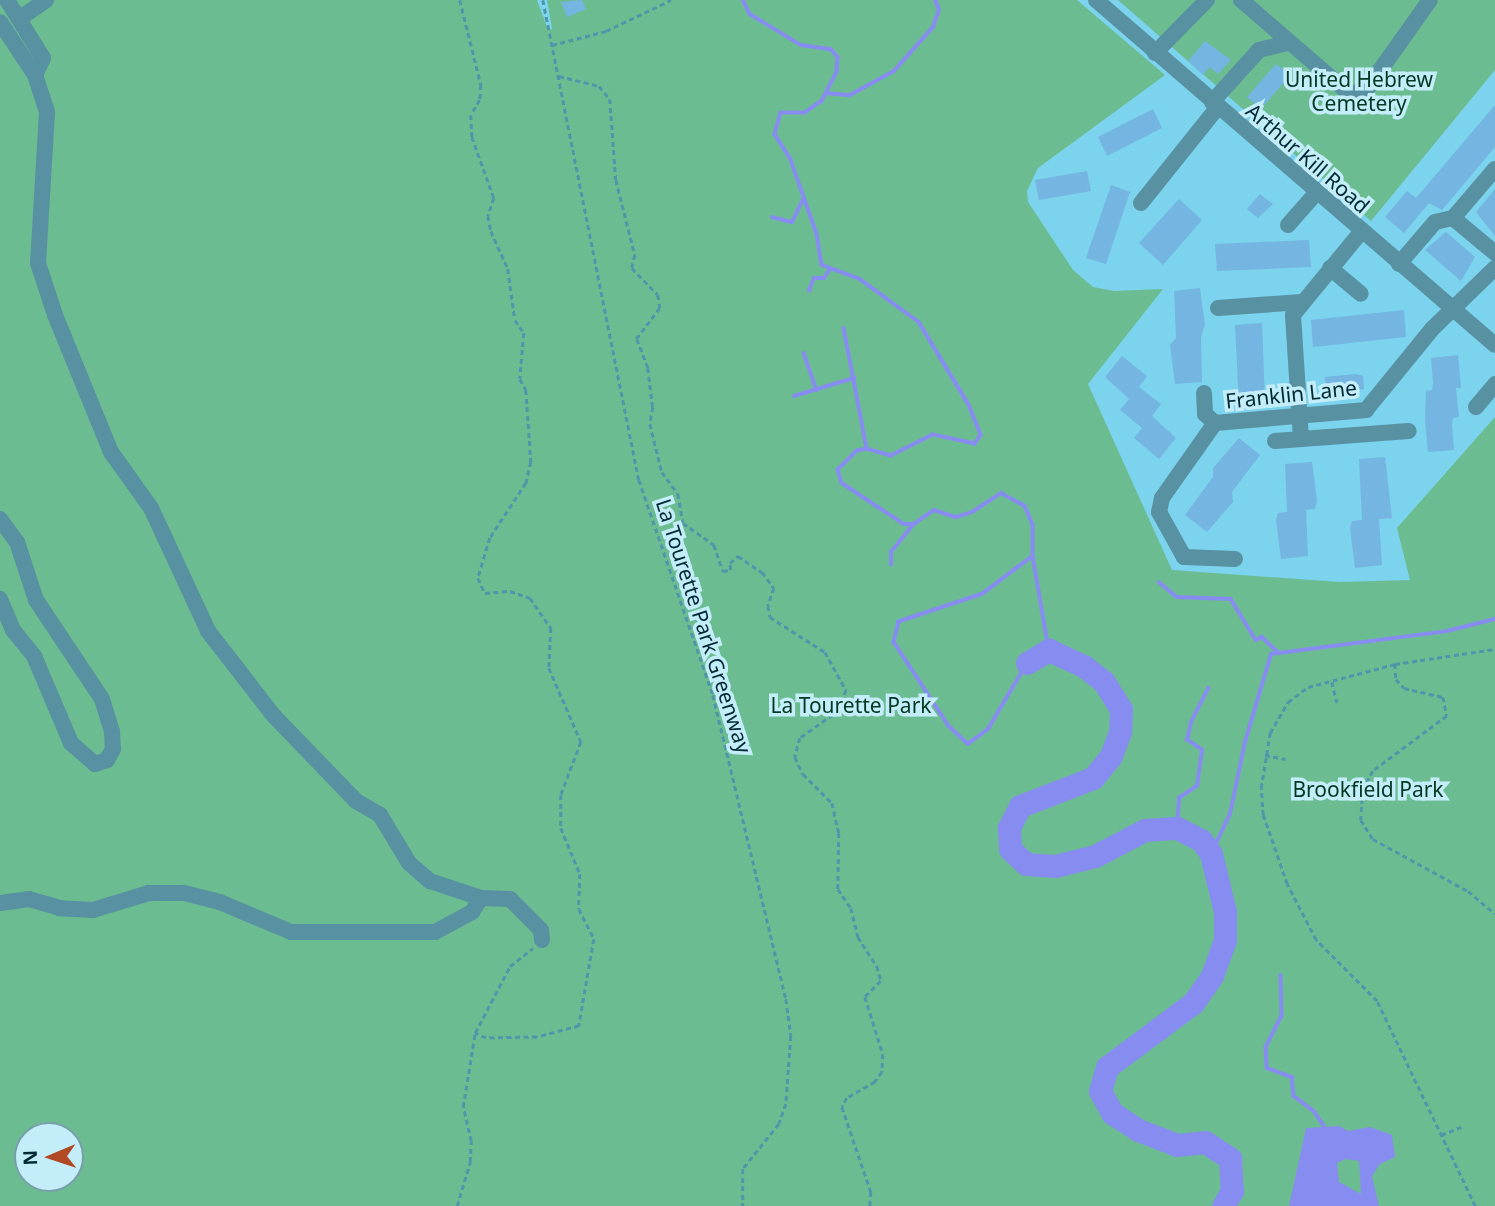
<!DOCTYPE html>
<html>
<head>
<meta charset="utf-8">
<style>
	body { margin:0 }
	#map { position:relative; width:1495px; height:1206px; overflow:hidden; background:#7bd3ed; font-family:"Noto Sans",sans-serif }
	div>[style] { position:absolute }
	.green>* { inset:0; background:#6cbc91 }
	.water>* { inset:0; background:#878df0 }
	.stream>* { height:3.5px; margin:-1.75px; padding:0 1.75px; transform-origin:1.75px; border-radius:1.75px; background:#878df0 }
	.river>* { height:23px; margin:-11.5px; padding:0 11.5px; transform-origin:11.5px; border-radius:11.5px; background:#878df0 }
	.building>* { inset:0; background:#74b5e1 }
	.path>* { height:2.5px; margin-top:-1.25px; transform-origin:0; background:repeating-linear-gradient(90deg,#4f96aa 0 5px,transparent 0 8.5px) }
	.minor>* { height:16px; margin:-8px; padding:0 8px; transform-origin:8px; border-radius:8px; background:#5791a2 }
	span { translate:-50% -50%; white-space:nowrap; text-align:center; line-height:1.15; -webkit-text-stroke:7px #c4edfa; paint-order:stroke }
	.park-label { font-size:21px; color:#003921 }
	.street-label { font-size:21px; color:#012933 }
	.north { position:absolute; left:14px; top:1122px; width:70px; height:70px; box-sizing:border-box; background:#c4edfa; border:2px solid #769faa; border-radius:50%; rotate:268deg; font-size:19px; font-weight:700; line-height:28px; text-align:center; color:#012933 }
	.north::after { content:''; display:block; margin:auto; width:24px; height:32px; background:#b14925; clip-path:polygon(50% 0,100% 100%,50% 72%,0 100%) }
</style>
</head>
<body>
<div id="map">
	<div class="green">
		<i style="clip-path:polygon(evenodd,0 0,537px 0,548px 30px,552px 29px,547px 0,1077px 0,1165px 75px,1038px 168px,1027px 191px,1028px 202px,1073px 270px,1093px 287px,1114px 291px,1163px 289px,1088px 384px,1172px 570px,1340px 582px,1410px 580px,1397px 528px,1495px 417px,1495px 1206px,0 1206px,0 0,28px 1136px,70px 1136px,70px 1178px,28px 1178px,28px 1136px)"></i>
		<i style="clip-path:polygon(1118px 0,1495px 0,1495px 70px,1371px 221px)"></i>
	</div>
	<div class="water">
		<i style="clip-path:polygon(evenodd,1339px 1126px,1348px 1131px,1370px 1127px,1392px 1135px,1395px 1157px,1380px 1164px,1372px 1176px,1379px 1206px,1289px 1206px,1306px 1128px,1339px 1126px,1345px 1159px,1359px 1161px,1361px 1194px,1339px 1182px,1337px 1163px,1345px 1159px)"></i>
	</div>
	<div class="stream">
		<i style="left:743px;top:0;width:16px;rotate:63deg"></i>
		<i style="left:750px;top:14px;width:60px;rotate:31.3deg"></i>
		<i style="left:801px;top:45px;width:30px;rotate:8deg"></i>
		<i style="left:831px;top:49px;width:11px;rotate:49deg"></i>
		<i style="left:838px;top:57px;width:15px;rotate:94deg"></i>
		<i style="left:837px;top:72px;width:33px;rotate:117deg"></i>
		<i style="left:822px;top:101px;width:21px;rotate:145deg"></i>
		<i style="left:805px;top:113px;width:24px;rotate:180deg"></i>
		<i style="left:781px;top:113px;width:22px;rotate:106deg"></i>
		<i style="left:775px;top:134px;width:31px;rotate:58deg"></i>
		<i style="left:791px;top:160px;width:78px;rotate:70.6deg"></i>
		<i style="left:817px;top:234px;width:31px;rotate:81deg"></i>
		<i style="left:822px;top:265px;width:40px;rotate:20.2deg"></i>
		<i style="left:860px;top:279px;width:73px;rotate:36.1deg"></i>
		<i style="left:919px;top:322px;width:97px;rotate:58.9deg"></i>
		<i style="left:969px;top:405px;width:32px;rotate:68deg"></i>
		<i style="left:981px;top:435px;width:11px;rotate:124deg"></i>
		<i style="left:975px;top:444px;width:43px;rotate:-167.9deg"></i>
		<i style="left:933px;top:435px;width:47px;rotate:153.4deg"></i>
		<i style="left:891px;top:456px;width:25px;rotate:-164deg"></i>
		<i style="left:867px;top:449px;width:10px;rotate:169deg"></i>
		<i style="left:857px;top:451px;width:27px;rotate:135deg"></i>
		<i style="left:838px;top:470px;width:14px;rotate:73deg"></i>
		<i style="left:842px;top:483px;width:74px;rotate:33.5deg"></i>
		<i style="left:904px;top:524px;width:10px"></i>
		<i style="left:914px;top:524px;width:24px;rotate:-35deg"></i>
		<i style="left:934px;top:510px;width:23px;rotate:18deg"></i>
		<i style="left:956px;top:517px;width:17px;rotate:-17deg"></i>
		<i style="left:972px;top:512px;width:35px;rotate:-33deg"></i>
		<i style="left:1001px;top:493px;width:27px;rotate:28deg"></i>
		<i style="left:1025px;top:506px;width:21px;rotate:67deg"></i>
		<i style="left:1033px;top:525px;width:31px;rotate:90deg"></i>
		<i style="left:1033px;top:556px;width:63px;rotate:142.8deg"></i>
		<i style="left:983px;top:594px;width:89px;rotate:161.6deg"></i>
		<i style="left:899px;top:622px;width:21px;rotate:104deg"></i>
		<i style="left:894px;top:642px;width:100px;rotate:56.8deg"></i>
		<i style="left:949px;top:726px;width:26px;rotate:43deg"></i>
		<i style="left:968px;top:744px;width:25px;rotate:-37deg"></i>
		<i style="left:988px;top:729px;width:77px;rotate:-59.4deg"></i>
		<i style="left:826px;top:93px;width:24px;rotate:5deg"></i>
		<i style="left:850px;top:95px;width:50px;rotate:-28.6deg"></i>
		<i style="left:894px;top:71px;width:59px;rotate:-48.4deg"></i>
		<i style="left:933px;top:27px;width:18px;rotate:-71deg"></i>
		<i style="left:939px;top:10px;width:11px;rotate:-112deg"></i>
		<i style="left:772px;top:217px;width:21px;rotate:14deg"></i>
		<i style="left:792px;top:222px;width:25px;rotate:-64deg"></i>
		<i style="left:809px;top:291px;width:14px;rotate:-69deg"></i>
		<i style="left:814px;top:278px;width:10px"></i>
		<i style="left:824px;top:278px;width:11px;rotate:-56deg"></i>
		<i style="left:844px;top:328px;width:123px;rotate:79.2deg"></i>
		<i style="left:804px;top:353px;width:39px;rotate:71deg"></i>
		<i style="left:794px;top:396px;width:63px;rotate:-16.7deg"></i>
		<i style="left:1033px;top:556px;width:95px;rotate:80.3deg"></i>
		<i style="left:891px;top:565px;width:13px;rotate:-90deg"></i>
		<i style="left:891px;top:552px;width:36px;rotate:-51deg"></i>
		<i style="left:1159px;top:582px;width:23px;rotate:40deg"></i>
		<i style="left:1177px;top:597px;width:54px;rotate:2.1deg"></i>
		<i style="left:1231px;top:599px;width:48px;rotate:58.6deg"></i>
		<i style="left:1256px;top:640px;width:7px;rotate:-27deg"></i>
		<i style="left:1262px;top:637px;width:21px;rotate:43deg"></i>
		<i style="left:1177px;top:828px;width:30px;rotate:-86deg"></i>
		<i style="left:1179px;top:798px;width:22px;rotate:-34deg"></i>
		<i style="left:1197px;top:786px;width:36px;rotate:-82deg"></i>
		<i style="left:1202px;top:750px;width:18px;rotate:-146deg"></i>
		<i style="left:1187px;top:740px;width:18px;rotate:-77deg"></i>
		<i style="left:1191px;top:722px;width:38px;rotate:-63deg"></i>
		<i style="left:1211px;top:854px;width:44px;rotate:-64.6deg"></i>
		<i style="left:1230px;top:814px;width:74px;rotate:-78.2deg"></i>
		<i style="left:1245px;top:742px;width:92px;rotate:-73.5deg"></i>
		<i style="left:1271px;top:654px;width:177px;rotate:-7.4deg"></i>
		<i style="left:1447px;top:631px;width:49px;rotate:-14deg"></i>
		<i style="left:1281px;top:975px;width:41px;rotate:88.6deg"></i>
		<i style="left:1282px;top:1016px;width:35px;rotate:117deg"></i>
		<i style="left:1266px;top:1047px;width:21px;rotate:87deg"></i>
		<i style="left:1267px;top:1068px;width:27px;rotate:20deg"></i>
		<i style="left:1292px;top:1077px;width:19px;rotate:84deg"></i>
		<i style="left:1294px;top:1096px;width:25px;rotate:37deg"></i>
		<i style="left:1314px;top:1111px;width:23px;rotate:56deg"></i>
	</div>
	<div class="river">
		<i style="left:1027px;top:663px;width:26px;rotate:-31deg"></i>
		<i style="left:1049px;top:650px;width:40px;rotate:25deg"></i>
		<i style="left:1085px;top:667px;width:24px;rotate:38deg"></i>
		<i style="left:1104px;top:682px;width:32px;rotate:58deg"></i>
		<i style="left:1121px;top:709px;width:23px;rotate:92deg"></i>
		<i style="left:1120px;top:732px;width:26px;rotate:111deg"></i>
		<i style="left:1111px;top:756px;width:28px;rotate:129deg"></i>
		<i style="left:1093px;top:778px;width:78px;rotate:159deg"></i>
		<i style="left:1020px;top:806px;width:25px;rotate:117deg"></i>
		<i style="left:1009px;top:828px;width:21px;rotate:87deg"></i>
		<i style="left:1010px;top:849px;width:22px;rotate:43deg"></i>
		<i style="left:1026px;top:864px;width:29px;rotate:4deg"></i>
		<i style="left:1055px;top:866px;width:41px;rotate:-14deg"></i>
		<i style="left:1095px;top:856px;width:56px;rotate:-27.5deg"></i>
		<i style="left:1145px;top:830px;width:32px;rotate:-4deg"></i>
		<i style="left:1177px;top:828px;width:27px;rotate:27deg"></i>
		<i style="left:1201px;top:840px;width:17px;rotate:54deg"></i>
		<i style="left:1211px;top:854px;width:60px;rotate:76.4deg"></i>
		<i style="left:1225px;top:912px;width:28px;rotate:90deg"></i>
		<i style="left:1225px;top:940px;width:38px;rotate:110deg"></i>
		<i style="left:1212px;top:976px;width:33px;rotate:125deg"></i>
		<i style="left:1193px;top:1003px;width:107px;rotate:143.3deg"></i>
		<i style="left:1107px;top:1067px;width:25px;rotate:106deg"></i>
		<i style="left:1100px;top:1091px;width:25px;rotate:61deg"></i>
		<i style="left:1112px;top:1113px;width:31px;rotate:33deg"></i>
		<i style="left:1138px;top:1130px;width:42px;rotate:21deg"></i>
		<i style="left:1177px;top:1145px;width:28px;rotate:-6deg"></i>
		<i style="left:1205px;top:1142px;width:30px;rotate:33deg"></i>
		<i style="left:1230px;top:1158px;width:33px;rotate:87deg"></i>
		<i style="left:1232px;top:1191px;width:17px;rotate:121deg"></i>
	</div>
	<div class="building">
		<i style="clip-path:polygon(582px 0,586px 9px,567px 17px,561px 2px)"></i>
		<i style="clip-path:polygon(1205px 41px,1231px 60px,1218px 74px,1210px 67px,1203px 75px,1188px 61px)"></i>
		<i style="clip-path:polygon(1276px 64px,1290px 75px,1261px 109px,1247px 97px)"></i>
		<i style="clip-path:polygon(1495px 105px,1495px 147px,1442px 210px,1429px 203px,1404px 233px,1385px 217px,1407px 191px,1416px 198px)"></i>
		<i style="clip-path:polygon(1153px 109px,1162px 128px,1107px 156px,1098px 137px)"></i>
		<i style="clip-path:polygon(1087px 171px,1091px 191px,1039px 200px,1035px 180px)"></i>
		<i style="clip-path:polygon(1111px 185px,1130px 192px,1106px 264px,1086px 258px)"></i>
		<i style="clip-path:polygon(1495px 189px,1495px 236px,1476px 212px)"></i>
		<i style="clip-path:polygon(1260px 194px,1273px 204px,1258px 218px,1247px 209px)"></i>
		<i style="clip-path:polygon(1179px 199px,1202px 220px,1163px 265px,1139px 243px)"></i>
		<i style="clip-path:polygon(1446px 232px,1475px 257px,1461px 281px,1425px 250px)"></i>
		<i style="clip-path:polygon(1309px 240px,1311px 267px,1217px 271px,1215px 244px)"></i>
		<i style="clip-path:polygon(1200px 288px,1205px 325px,1201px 336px,1202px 382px,1175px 384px,1170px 345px,1176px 338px,1174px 291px)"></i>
		<i style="clip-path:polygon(1404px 310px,1406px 337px,1313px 347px,1311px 320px)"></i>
		<i style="clip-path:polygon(1262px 323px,1265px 402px,1239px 405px,1235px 325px)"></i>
		<i style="clip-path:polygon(1458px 355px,1461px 388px,1456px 388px,1459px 417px,1453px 418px,1452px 424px,1454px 450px,1428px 452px,1425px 420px,1426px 391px,1432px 390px,1433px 383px,1431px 358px)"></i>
		<i style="clip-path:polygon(1122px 356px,1147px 376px,1139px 387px,1161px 404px,1152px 416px,1176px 438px,1159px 459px,1134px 438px,1142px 428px,1120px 410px,1129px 399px,1105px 377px)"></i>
		<i style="clip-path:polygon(1356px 374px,1363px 376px,1364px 389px,1358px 390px,1358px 394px,1326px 396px,1325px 377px)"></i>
		<i style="clip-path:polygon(1239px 438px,1260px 455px,1232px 492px,1233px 502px,1207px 532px,1185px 515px,1213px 477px,1213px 468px)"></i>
		<i style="clip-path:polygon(1385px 457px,1392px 518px,1379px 519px,1382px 565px,1355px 568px,1350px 528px,1352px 521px,1362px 520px,1359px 459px)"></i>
		<i style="clip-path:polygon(1312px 462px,1317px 501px,1315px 509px,1306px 510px,1308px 556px,1281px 559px,1276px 520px,1278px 513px,1287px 512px,1285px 464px)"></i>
	</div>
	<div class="path">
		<i style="left:460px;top:0;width:88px;rotate:76.1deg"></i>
		<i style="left:481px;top:85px;width:15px;rotate:94deg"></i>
		<i style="left:480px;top:100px;width:17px;rotate:121deg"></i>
		<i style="left:471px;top:115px;width:22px;rotate:87deg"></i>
		<i style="left:472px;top:137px;width:65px;rotate:70.2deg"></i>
		<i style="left:494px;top:198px;width:19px;rotate:108deg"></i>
		<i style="left:488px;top:216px;width:15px;rotate:79deg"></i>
		<i style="left:491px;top:231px;width:42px;rotate:65.9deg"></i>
		<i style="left:508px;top:269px;width:51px;rotate:82.2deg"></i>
		<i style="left:515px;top:320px;width:16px;rotate:55deg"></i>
		<i style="left:524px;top:333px;width:46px;rotate:95deg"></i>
		<i style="left:520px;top:379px;width:13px;rotate:61deg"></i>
		<i style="left:526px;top:390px;width:72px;rotate:86deg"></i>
		<i style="left:531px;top:462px;width:22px;rotate:103deg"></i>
		<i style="left:526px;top:483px;width:66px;rotate:123.2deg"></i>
		<i style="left:490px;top:538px;width:42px;rotate:106.7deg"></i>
		<i style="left:478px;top:578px;width:17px;rotate:65deg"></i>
		<i style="left:485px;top:593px;width:25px;rotate:-5deg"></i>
		<i style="left:510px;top:591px;width:21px;rotate:19deg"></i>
		<i style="left:530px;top:598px;width:37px;rotate:55deg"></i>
		<i style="left:551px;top:628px;width:40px;rotate:92.9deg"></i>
		<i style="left:549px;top:668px;width:81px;rotate:66.6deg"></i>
		<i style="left:581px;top:742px;width:57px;rotate:110.7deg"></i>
		<i style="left:561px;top:795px;width:33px;rotate:90deg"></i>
		<i style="left:561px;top:828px;width:50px;rotate:67.6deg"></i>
		<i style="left:580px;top:874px;width:35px;rotate:92deg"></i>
		<i style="left:579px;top:909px;width:34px;rotate:63deg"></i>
		<i style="left:594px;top:939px;width:88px;rotate:99.8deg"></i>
		<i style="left:579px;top:1026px;width:43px;rotate:165.3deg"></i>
		<i style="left:537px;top:1037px;width:51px;rotate:178.9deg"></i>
		<i style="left:486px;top:1038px;width:12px;rotate:-156deg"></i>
		<i style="left:543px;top:0;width:490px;rotate:78.7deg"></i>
		<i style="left:639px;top:480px;width:227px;rotate:71deg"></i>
		<i style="left:713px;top:695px;width:313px;rotate:76.5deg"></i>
		<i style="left:786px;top:999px;width:37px;rotate:82deg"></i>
		<i style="left:791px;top:1036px;width:68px;rotate:94.2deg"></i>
		<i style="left:786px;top:1104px;width:21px;rotate:109deg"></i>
		<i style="left:779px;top:1124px;width:58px;rotate:128.7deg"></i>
		<i style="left:743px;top:1169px;width:37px;rotate:90deg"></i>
		<i style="left:552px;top:45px;width:56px;rotate:-14.5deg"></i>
		<i style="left:606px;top:31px;width:72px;rotate:-25.5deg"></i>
		<i style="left:559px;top:76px;width:41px;rotate:14deg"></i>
		<i style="left:599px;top:86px;width:17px;rotate:50deg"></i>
		<i style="left:610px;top:99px;width:81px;rotate:85.8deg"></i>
		<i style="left:616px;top:180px;width:77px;rotate:75.8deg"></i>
		<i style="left:635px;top:255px;width:13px;rotate:103deg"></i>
		<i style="left:632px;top:268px;width:37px;rotate:46deg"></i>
		<i style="left:658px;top:295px;width:13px;rotate:81deg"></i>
		<i style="left:660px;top:308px;width:39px;rotate:127deg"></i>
		<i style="left:637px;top:339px;width:31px;rotate:69deg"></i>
		<i style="left:648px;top:368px;width:39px;rotate:83deg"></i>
		<i style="left:653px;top:407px;width:17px;rotate:100deg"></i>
		<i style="left:650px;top:424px;width:49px;rotate:76deg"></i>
		<i style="left:662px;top:472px;width:27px;rotate:54deg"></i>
		<i style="left:678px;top:494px;width:29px;rotate:80deg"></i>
		<i style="left:683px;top:523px;width:38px;rotate:35deg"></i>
		<i style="left:714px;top:545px;width:28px;rotate:71deg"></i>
		<i style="left:723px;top:571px;width:7px;rotate:-8deg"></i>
		<i style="left:730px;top:570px;width:7px;rotate:-90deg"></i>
		<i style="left:730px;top:563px;width:11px;rotate:-41deg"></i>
		<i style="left:738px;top:556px;width:29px;rotate:34deg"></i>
		<i style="left:762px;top:572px;width:20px;rotate:53deg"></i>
		<i style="left:774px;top:588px;width:19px;rotate:108deg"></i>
		<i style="left:768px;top:606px;width:11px;rotate:80deg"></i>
		<i style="left:770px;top:617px;width:65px;rotate:32.5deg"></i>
		<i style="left:825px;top:652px;width:43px;rotate:61.1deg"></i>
		<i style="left:846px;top:690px;width:21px;rotate:107deg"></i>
		<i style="left:840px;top:710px;width:49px;rotate:145deg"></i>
		<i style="left:800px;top:738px;width:20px;rotate:105deg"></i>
		<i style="left:795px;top:757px;width:19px;rotate:65deg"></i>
		<i style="left:803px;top:774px;width:41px;rotate:45deg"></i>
		<i style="left:832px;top:803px;width:31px;rotate:77deg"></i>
		<i style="left:839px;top:833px;width:56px;rotate:91deg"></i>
		<i style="left:838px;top:889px;width:23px;rotate:56deg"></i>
		<i style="left:851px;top:908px;width:30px;rotate:76deg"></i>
		<i style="left:858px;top:937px;width:35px;rotate:57deg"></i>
		<i style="left:877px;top:966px;width:16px;rotate:75deg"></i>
		<i style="left:881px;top:981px;width:23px;rotate:135deg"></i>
		<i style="left:865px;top:997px;width:60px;rotate:72.5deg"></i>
		<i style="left:883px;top:1054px;width:18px;rotate:93deg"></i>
		<i style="left:882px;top:1072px;width:12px;rotate:125deg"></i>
		<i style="left:875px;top:1082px;width:32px;rotate:150deg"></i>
		<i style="left:847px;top:1098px;width:10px;rotate:119deg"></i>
		<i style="left:842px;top:1107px;width:90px;rotate:71.2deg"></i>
		<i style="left:871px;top:1192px;width:14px;rotate:94deg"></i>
		<i style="left:1395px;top:664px;width:15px;rotate:86deg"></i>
		<i style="left:1396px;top:679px;width:12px;rotate:48deg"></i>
		<i style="left:1404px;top:688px;width:40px;rotate:13deg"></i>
		<i style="left:1443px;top:697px;width:19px;rotate:78deg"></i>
		<i style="left:1447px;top:716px;width:92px;rotate:143.4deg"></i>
		<i style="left:1373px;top:771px;width:21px;rotate:118deg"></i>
		<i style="left:1363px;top:790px;width:30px;rotate:94deg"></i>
		<i style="left:1361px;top:820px;width:22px;rotate:58deg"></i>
		<i style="left:1373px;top:839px;width:108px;rotate:28.7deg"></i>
		<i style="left:1468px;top:891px;width:35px;rotate:40deg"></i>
		<i style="left:1332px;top:682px;width:21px;rotate:76deg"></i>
		<i style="left:1265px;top:755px;width:21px;rotate:11deg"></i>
		<i style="left:1441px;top:1135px;width:22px;rotate:-22deg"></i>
		<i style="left:457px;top:1206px;width:46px;rotate:-73.5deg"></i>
		<i style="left:470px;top:1162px;width:21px;rotate:-87deg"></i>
		<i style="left:471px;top:1141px;width:35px;rotate:-103deg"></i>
		<i style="left:463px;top:1107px;width:75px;rotate:-80.8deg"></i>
		<i style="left:475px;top:1033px;width:76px;rotate:-62.4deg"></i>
		<i style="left:510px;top:966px;width:29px;rotate:-38deg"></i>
		<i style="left:1475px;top:1206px;width:227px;rotate:-115.6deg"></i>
		<i style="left:1377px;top:1001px;width:86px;rotate:-135deg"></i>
		<i style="left:1316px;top:940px;width:63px;rotate:-117.4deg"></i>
		<i style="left:1287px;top:884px;width:73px;rotate:-109.2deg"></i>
		<i style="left:1263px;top:815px;width:27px;rotate:-94deg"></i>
		<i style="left:1261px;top:788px;width:56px;rotate:-80.7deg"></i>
		<i style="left:1270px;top:733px;width:36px;rotate:-60deg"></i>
		<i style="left:1288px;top:702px;width:25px;rotate:-37deg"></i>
		<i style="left:1308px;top:687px;width:90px;rotate:-14.8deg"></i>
		<i style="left:1395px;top:664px;width:101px;rotate:-8.5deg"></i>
	</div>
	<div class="minor">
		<i style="left:7px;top:0;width:68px;rotate:58.2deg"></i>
		<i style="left:43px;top:58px;width:19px;rotate:115deg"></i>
		<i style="left:1096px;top:0;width:527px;rotate:40.85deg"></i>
		<i style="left:1241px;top:0;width:144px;rotate:40.8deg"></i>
		<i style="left:1350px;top:94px;width:16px;rotate:-14deg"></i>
		<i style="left:1366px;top:90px;width:110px;rotate:-54.6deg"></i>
		<i style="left:19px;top:19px;width:33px;rotate:-35deg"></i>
		<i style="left:0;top:22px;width:64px;rotate:56.6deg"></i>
		<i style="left:35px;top:75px;width:39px;rotate:72deg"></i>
		<i style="left:47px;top:112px;width:151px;rotate:93.4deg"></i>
		<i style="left:38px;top:263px;width:55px;rotate:71.9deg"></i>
		<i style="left:55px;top:315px;width:148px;rotate:67.8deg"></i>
		<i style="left:111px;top:452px;width:69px;rotate:54.5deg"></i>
		<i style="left:151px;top:508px;width:136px;rotate:65.1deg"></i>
		<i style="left:208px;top:631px;width:108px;rotate:52.2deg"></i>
		<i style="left:274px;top:716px;width:118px;rotate:46deg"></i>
		<i style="left:356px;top:801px;width:28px;rotate:30deg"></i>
		<i style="left:380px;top:815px;width:56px;rotate:58.9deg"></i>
		<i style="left:409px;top:863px;width:28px;rotate:41deg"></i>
		<i style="left:430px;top:881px;width:54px;rotate:18.4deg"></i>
		<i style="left:481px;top:898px;width:17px;rotate:123deg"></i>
		<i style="left:472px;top:912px;width:42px;rotate:151.6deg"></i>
		<i style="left:435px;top:932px;width:144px;rotate:180deg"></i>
		<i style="left:291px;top:932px;width:77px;rotate:-157.1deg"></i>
		<i style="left:220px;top:902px;width:38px;rotate:-166deg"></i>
		<i style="left:183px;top:893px;width:34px;rotate:180deg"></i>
		<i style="left:149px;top:893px;width:59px;rotate:163.1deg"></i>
		<i style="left:93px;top:910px;width:33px;rotate:-177deg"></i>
		<i style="left:60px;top:908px;width:32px;rotate:-164deg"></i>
		<i style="left:29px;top:899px;width:29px;rotate:172deg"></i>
		<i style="left:1155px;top:53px;width:74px;rotate:-45.5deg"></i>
		<i style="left:1212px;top:102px;width:70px;rotate:-47.9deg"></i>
		<i style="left:1259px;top:50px;width:30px;rotate:-14deg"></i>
		<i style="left:1495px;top:169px;width:65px;rotate:130.6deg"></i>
		<i style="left:1453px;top:218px;width:55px;rotate:39.8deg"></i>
		<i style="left:1141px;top:203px;width:123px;rotate:-51.3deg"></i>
		<i style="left:1288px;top:225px;width:43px;rotate:-48.8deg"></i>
		<i style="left:1399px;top:264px;width:55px;rotate:-49.4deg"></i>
		<i style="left:1435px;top:222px;width:18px;rotate:-13deg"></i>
		<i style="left:1330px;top:268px;width:40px;rotate:40deg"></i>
		<i style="left:1218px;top:308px;width:84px;rotate:-4.1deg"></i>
		<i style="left:1204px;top:393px;width:21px;rotate:87deg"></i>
		<i style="left:1205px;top:414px;width:13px;rotate:42deg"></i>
		<i style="left:1476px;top:407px;width:30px;rotate:-50deg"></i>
		<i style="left:1301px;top:439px;width:124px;rotate:-93.7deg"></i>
		<i style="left:1293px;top:315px;width:107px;rotate:-50.7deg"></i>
		<i style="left:1275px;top:441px;width:134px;rotate:-4.3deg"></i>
		<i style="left:0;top:519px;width:29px;rotate:54deg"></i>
		<i style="left:17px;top:542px;width:61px;rotate:71.9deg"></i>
		<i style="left:36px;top:600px;width:119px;rotate:56.3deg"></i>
		<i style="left:102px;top:699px;width:34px;rotate:73deg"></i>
		<i style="left:112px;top:732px;width:17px;rotate:87deg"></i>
		<i style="left:113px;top:749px;width:13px;rotate:119deg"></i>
		<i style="left:107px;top:760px;width:13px;rotate:162deg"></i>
		<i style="left:95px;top:764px;width:32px;rotate:-139deg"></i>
		<i style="left:71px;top:743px;width:95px;rotate:-113deg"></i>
		<i style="left:34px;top:656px;width:33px;rotate:-129deg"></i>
		<i style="left:13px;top:630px;width:34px;rotate:-113deg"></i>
		<i style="left:1235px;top:559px;width:51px;rotate:-177.8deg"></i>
		<i style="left:1184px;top:557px;width:51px;rotate:-119.1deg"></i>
		<i style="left:1159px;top:512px;width:14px;rotate:-78deg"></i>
		<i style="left:1162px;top:498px;width:92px;rotate:-54.8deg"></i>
		<i style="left:1215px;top:423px;width:152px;rotate:-4.9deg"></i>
		<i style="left:1366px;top:410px;width:104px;rotate:-50.8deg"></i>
		<i style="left:1432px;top:329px;width:88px;rotate:-44.1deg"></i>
		<i style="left:481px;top:898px;width:29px;rotate:2deg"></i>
		<i style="left:510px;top:899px;width:44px;rotate:45deg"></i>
		<i style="left:541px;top:930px;width:10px;rotate:84deg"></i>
	</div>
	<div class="park-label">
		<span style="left:1359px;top:91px">United Hebrew<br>Cemetery</span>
		<span style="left:851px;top:705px">La Tourette Park</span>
		<span style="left:1368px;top:789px">Brookfield Park</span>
	</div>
	<div class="street-label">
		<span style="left:1308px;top:158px;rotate:41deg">Arthur Kill Road</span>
		<span style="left:1291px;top:394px;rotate:-6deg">Franklin Lane</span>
		<span style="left:704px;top:626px;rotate:72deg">La Tourette Park Greenway</span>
	</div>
	<div class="north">N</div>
</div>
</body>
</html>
